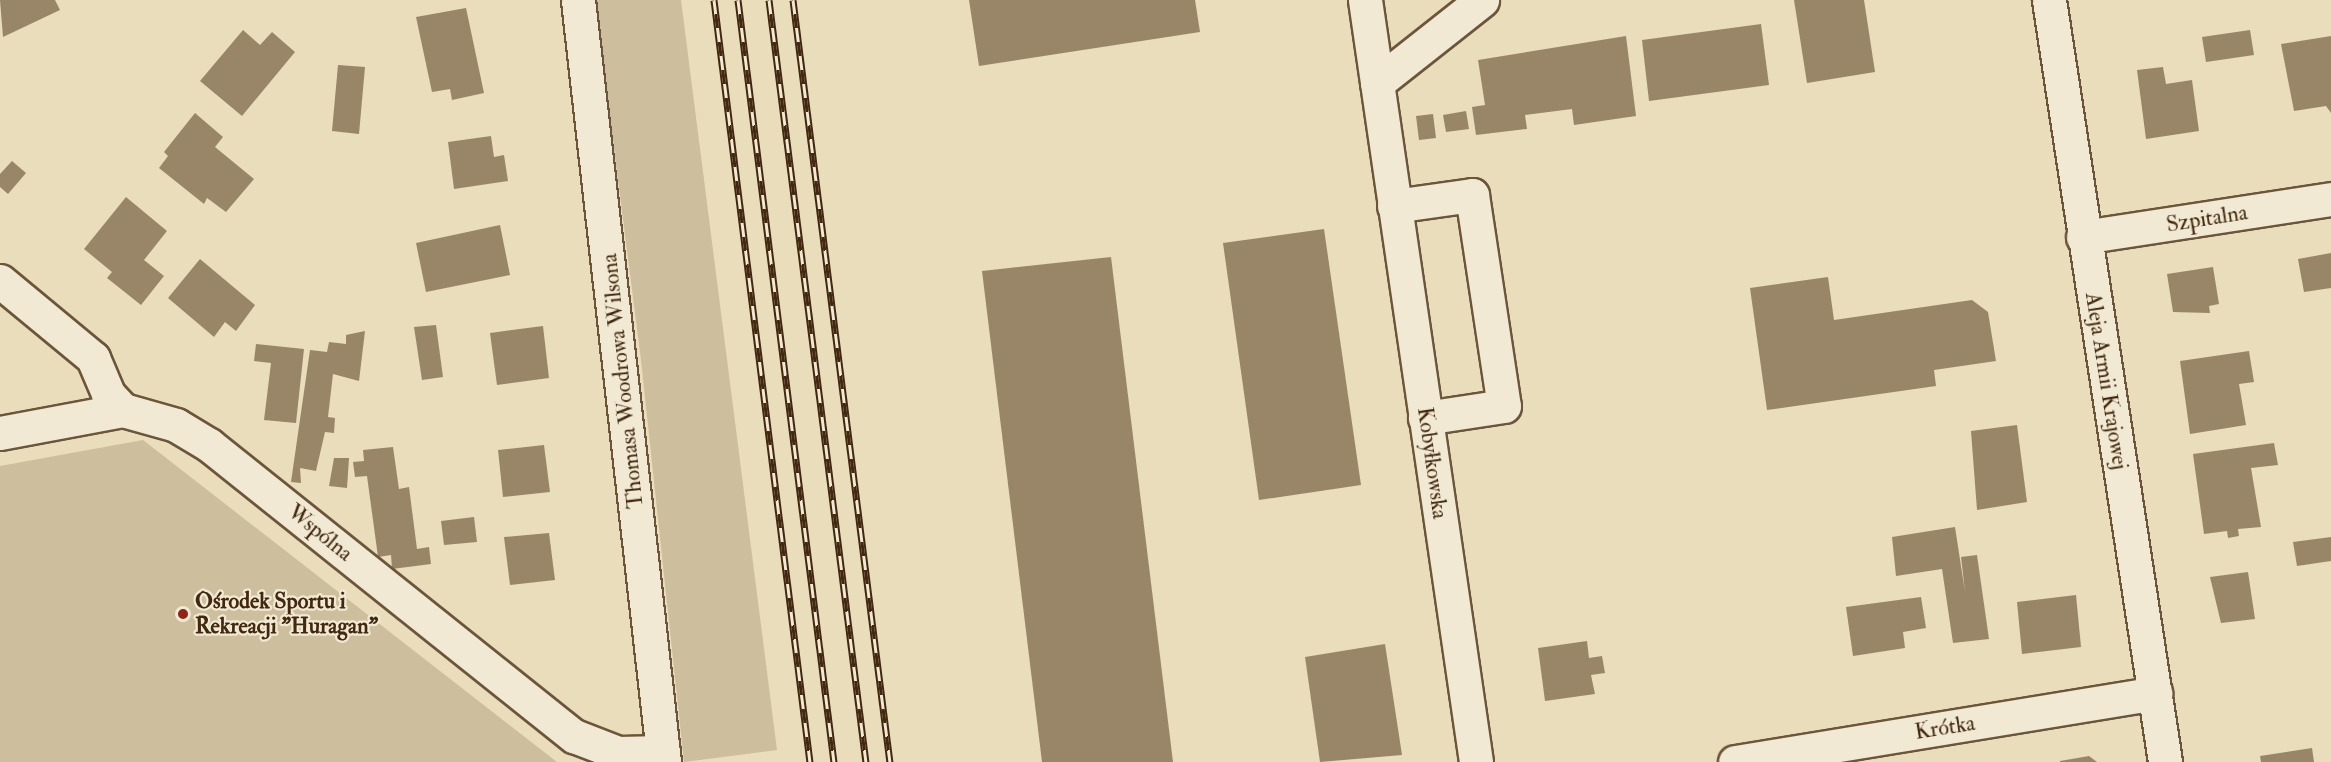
<!DOCTYPE html>
<html>
<head>
<meta charset="utf-8">
<style>
	body { margin:0 }
	#map { position:relative; width:2331px; height:762px; overflow:hidden; background:#e9ddbb; font-family:"IM FELL Double Pica",serif }
	div>[style] { position:absolute }
	.green>* { inset:0; background:#cdbe9e }
	.building>* { inset:0; background:#998669 }
	.roads { filter:drop-shadow(2px 0 #6c553b) drop-shadow(-2px 0 #6c553b) drop-shadow(0 2px #6c553b) drop-shadow(0 -2px #6c553b) }
	.minor>* { height:33px; margin:-16.5px; padding:0 16.5px; transform-origin:16.5px; border-radius:16.5px; background:#f1e9d3 }
	.rail>* { height:7px; margin-top:-3.5px; transform-origin:0; background:repeating-linear-gradient(90deg,#f1e9d3 0 14px,#422810 0 28px); box-sizing:border-box; border-block:2px solid #422810 }
	.dots>* { width:16px; height:16px; translate:-50% -50%; box-sizing:border-box; border:3px solid #f1e9d3; border-radius:50% }
	span { translate:-50% -50%; white-space:nowrap; text-align:center; line-height:1.15; -webkit-text-stroke:4.5px #f1e9d3; paint-order:stroke }
	.street-label { font-size:22px; color:#422810 }
	.poi-label { font-size:22px; color:#422810; font-weight:700 }
	.left { translate:0 -50%; text-align:left }
</style>
</head>
<body>
<div id="map">
	<div class="green">
		<i style="clip-path:polygon(595px 0,681px 0,777px 750px,684px 762px,641px 360px)"></i>
		<i style="clip-path:polygon(143px 440px,557px 762px,0 762px,0 466px)"></i>
	</div>
	<div class="building">
		<i style="clip-path:polygon(0 0,55px 0,60px 10px,3px 37px)"></i>
		<i style="clip-path:polygon(969px 0,1195px 0,1200px 32px,979px 66px)"></i>
		<i style="clip-path:polygon(1794px 0,1864px 0,1875px 72px,1807px 83px)"></i>
		<i style="clip-path:polygon(466px 8px,484px 93px,452px 100px,450px 89px,432px 92px,416px 17px)"></i>
		<i style="clip-path:polygon(1761px 24px,1769px 85px,1649px 101px,1642px 40px)"></i>
		<i style="clip-path:polygon(243px 30px,260px 45px,272px 32px,295px 52px,242px 116px,200px 81px)"></i>
		<i style="clip-path:polygon(2250px 30px,2254px 55px,2206px 62px,2202px 37px)"></i>
		<i style="clip-path:polygon(1626px 36px,1636px 116px,1574px 125px,1572px 109px,1525px 115px,1527px 129px,1476px 135px,1472px 107px,1485px 105px,1478px 60px)"></i>
		<i style="clip-path:polygon(2331px 36px,2331px 113px,2326px 106px,2294px 111px,2281px 44px)"></i>
		<i style="clip-path:polygon(338px 65px,365px 67px,359px 134px,332px 131px)"></i>
		<i style="clip-path:polygon(2163px 67px,2166px 84px,2192px 80px,2199px 131px,2146px 139px,2137px 70px)"></i>
		<i style="clip-path:polygon(1466px 111px,1469px 129px,1446px 132px,1443px 115px)"></i>
		<i style="clip-path:polygon(195px 113px,223px 137px,215px 147px,254px 179px,226px 212px,207px 198px,204px 204px,159px 168px,168px 156px,164px 152px)"></i>
		<i style="clip-path:polygon(1433px 114px,1436px 138px,1419px 140px,1416px 116px)"></i>
		<i style="clip-path:polygon(491px 136px,494px 157px,504px 155px,508px 181px,454px 189px,448px 142px)"></i>
		<i style="clip-path:polygon(12px 161px,26px 173px,8px 194px,0 187px,0 174px)"></i>
		<i style="clip-path:polygon(126px 197px,167px 231px,144px 260px,164px 276px,141px 305px,107px 278px,112px 272px,84px 249px)"></i>
		<i style="clip-path:polygon(500px 225px,510px 275px,426px 292px,416px 243px)"></i>
		<i style="clip-path:polygon(1324px 229px,1361px 485px,1259px 500px,1223px 243px)"></i>
		<i style="clip-path:polygon(2331px 253px,2331px 288px,2304px 292px,2298px 259px)"></i>
		<i style="clip-path:polygon(1111px 257px,1173px 762px,1042px 762px,982px 271px)"></i>
		<i style="clip-path:polygon(200px 259px,255px 305px,236px 331px,225px 322px,214px 337px,168px 298px)"></i>
		<i style="clip-path:polygon(2213px 267px,2219px 304px,2209px 306px,2210px 313px,2173px 312px,2167px 274px)"></i>
		<i style="clip-path:polygon(1828px 277px,1834px 320px,1972px 300px,1988px 312px,1996px 361px,1934px 370px,1936px 386px,1767px 410px,1750px 288px)"></i>
		<i style="clip-path:polygon(436px 325px,443px 377px,422px 380px,414px 327px)"></i>
		<i style="clip-path:polygon(543px 326px,549px 378px,497px 385px,490px 333px)"></i>
		<i style="clip-path:polygon(365px 331px,359px 381px,333px 374px,328px 417px,335px 418px,334px 433px,325px 432px,316px 471px,300px 468px,301px 483px,291px 482px,310px 350px,327px 352px,329px 342px,346px 344px,346px 335px)"></i>
		<i style="clip-path:polygon(256px 344px,304px 349px,296px 423px,264px 420px,271px 363px,254px 361px)"></i>
		<i style="clip-path:polygon(2249px 351px,2254px 382px,2239px 384px,2246px 425px,2190px 434px,2180px 361px)"></i>
		<i style="clip-path:polygon(2017px 425px,2027px 502px,1977px 510px,1971px 431px)"></i>
		<i style="clip-path:polygon(2274px 443px,2278px 465px,2251px 468px,2261px 527px,2238px 529px,2239px 536px,2228px 538px,2227px 531px,2204px 534px,2193px 454px)"></i>
		<i style="clip-path:polygon(544px 445px,550px 492px,503px 497px,498px 450px)"></i>
		<i style="clip-path:polygon(393px 447px,399px 489px,409px 487px,417px 549px,429px 547px,431px 564px,392px 569px,391px 555px,378px 557px,367px 476px,355px 477px,353px 462px,364px 461px,363px 450px)"></i>
		<i style="clip-path:polygon(334px 458px,349px 458px,347px 488px,329px 486px)"></i>
		<i style="clip-path:polygon(474px 517px,477px 542px,444px 545px,441px 521px)"></i>
		<i style="clip-path:polygon(1955px 527px,1965px 592px,1961px 557px,1977px 555px,1989px 639px,1953px 643px,1942px 569px,1896px 576px,1892px 537px)"></i>
		<i style="clip-path:polygon(549px 533px,555px 580px,510px 585px,504px 537px)"></i>
		<i style="clip-path:polygon(2331px 537px,2331px 561px,2297px 566px,2293px 542px)"></i>
		<i style="clip-path:polygon(2248px 572px,2255px 619px,2221px 623px,2210px 577px)"></i>
		<i style="clip-path:polygon(2076px 595px,2081px 647px,2022px 654px,2017px 602px)"></i>
		<i style="clip-path:polygon(1921px 597px,1926px 628px,1903px 632px,1905px 648px,1853px 656px,1846px 607px)"></i>
		<i style="clip-path:polygon(1587px 641px,1589px 658px,1602px 656px,1605px 673px,1591px 675px,1595px 694px,1545px 701px,1538px 648px)"></i>
		<i style="clip-path:polygon(1385px 644px,1402px 755px,1320px 762px,1305px 657px)"></i>
		<i style="clip-path:polygon(2312px 748px,2314px 762px,2261px 762px,2260px 756px)"></i>
		<i style="clip-path:polygon(2089px 756px,2097px 762px,2060px 762px,2060px 761px)"></i>
	</div>
	<div class="roads">
		<div class="minor">
			<i style="left:578px;top:0;width:767px;rotate:83.56deg"></i>
			<i style="left:1365px;top:0;width:770px;rotate:81.71deg"></i>
			<i style="left:2049px;top:0;width:771px;rotate:81.34deg"></i>
			<i style="left:1377px;top:83px;width:134px;rotate:-38.3deg"></i>
			<i style="left:1394px;top:206px;width:79px;rotate:-8deg"></i>
			<i style="left:1472px;top:195px;width:213px;rotate:81.4deg"></i>
			<i style="left:1504px;top:406px;width:80px;rotate:171.4deg"></i>
			<i style="left:2083px;top:237px;width:251px;rotate:-8.7deg"></i>
			<i style="left:0;top:281px;width:121px;rotate:39.6deg"></i>
			<i style="left:93px;top:358px;width:39px;rotate:67deg"></i>
			<i style="left:108px;top:394px;width:22px;rotate:47deg"></i>
			<i style="left:123px;top:410px;width:55px;rotate:15.8deg"></i>
			<i style="left:176px;top:425px;width:39px;rotate:31deg"></i>
			<i style="left:209px;top:445px;width:467px;rotate:38.6deg"></i>
			<i style="left:574px;top:736px;width:47px;rotate:21.1deg"></i>
			<i style="left:618px;top:753px;width:45px;rotate:-1.3deg"></i>
			<i style="left:0;top:433px;width:125px;rotate:-10.6deg"></i>
			<i style="left:1735px;top:762px;width:426px;rotate:-9.3deg"></i>
		</div>
	</div>
	<div class="rail">
		<i style="left:714px;top:0;width:768px;rotate:82.82deg"></i>
		<i style="left:738px;top:0;width:768px;rotate:82.82deg"></i>
		<i style="left:769px;top:0;width:768px;rotate:82.75deg"></i>
		<i style="left:793px;top:0;width:768px;rotate:82.75deg"></i>
	</div>
	<div class="dots">
		<i style="left:183px;top:614px;background:#8f2418"></i>
	</div>
	<div class="street-label">
		<span style="left:2207px;top:219px;rotate:-9deg">Szpitalna</span>
		<span style="left:623px;top:381px;rotate:-96deg">Thomasa Woodrowa Wilsona</span>
		<span style="left:2106px;top:381px;rotate:81deg">Aleja Armii Krajowej</span>
		<span style="left:1432px;top:463px;rotate:82deg">Kobyłkowska</span>
		<span style="left:320px;top:533px;rotate:39deg">Wspólna</span>
		<span style="left:1945px;top:728px;rotate:-9deg">Krótka</span>
	</div>
	<div class="poi-label">
		<span class="left" style="left:195px;top:614px">Ośrodek Sportu i<br>Rekreacji "Huragan"</span>
	</div>
</div>
</body>
</html>
